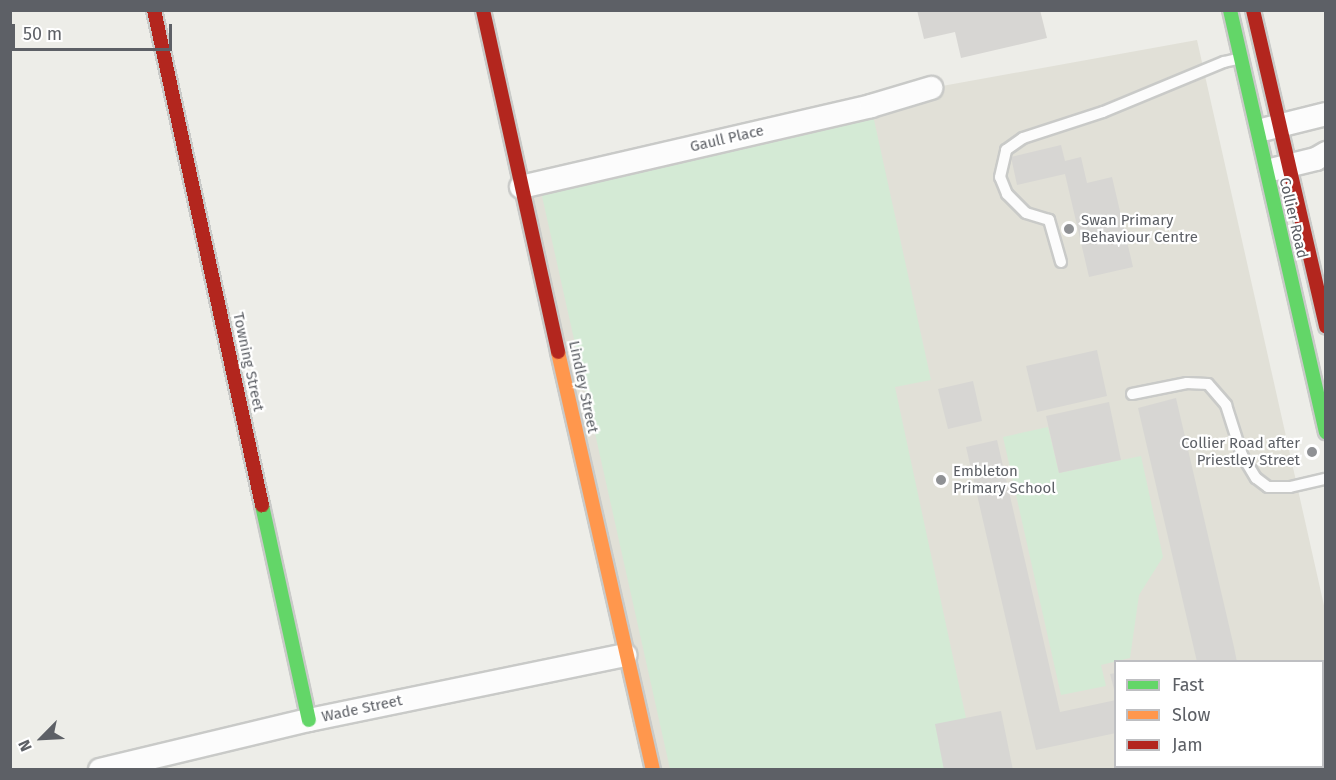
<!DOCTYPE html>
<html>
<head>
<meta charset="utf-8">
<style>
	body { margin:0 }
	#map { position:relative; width:1336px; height:780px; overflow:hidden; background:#edede8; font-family:"Fira Sans",sans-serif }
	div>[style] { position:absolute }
	.education>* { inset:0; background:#e1e0d7 }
	.green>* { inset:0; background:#d4ead5 }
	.building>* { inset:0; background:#d7d6d3 }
	.path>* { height:4px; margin-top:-2px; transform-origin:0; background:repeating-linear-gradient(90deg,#cbcfcd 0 6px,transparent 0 9px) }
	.roads { filter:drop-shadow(2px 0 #c9cac8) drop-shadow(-2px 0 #c9cac8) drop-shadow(0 2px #c9cac8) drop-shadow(0 -2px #c9cac8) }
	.lane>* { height:10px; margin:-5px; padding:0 5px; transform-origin:5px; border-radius:5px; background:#fcfcfc }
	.street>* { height:22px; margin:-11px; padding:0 11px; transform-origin:11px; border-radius:11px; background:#fcfcfc }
	.fast>* { height:14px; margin:-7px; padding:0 7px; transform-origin:7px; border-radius:7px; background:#63d668 }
	.slow>* { height:14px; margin:-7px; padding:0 7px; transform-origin:7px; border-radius:7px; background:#ff974d }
	.jam>* { height:14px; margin:-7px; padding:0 7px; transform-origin:7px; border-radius:7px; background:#b3261e }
	.dots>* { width:16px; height:16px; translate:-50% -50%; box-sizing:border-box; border:3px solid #fff; border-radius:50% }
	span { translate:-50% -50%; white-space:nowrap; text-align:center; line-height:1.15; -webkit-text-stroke:4.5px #fff; paint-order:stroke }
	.street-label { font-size:15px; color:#5d6066 }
	.poi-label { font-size:15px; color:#5d6066 }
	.left { translate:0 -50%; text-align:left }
	.right { translate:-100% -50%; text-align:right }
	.frame { position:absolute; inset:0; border:12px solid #5d6066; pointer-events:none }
	.legend { position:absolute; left:1114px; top:660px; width:210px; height:108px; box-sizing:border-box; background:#fff; border:2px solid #bebfc2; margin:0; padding:8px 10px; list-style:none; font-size:18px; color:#5d6066 }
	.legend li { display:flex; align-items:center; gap:12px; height:30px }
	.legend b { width:30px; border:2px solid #bebfc2 }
	.north { position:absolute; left:12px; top:708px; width:60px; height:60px; -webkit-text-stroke:4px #fff; paint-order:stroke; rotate:246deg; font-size:16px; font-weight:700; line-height:24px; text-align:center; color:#5d6066 }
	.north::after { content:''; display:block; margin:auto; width:21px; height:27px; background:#5d6066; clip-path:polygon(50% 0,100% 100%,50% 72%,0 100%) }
	.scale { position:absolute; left:12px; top:24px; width:160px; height:27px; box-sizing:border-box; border:3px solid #5d6066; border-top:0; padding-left:8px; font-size:18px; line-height:21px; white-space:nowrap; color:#5d6066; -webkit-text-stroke:4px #fff; paint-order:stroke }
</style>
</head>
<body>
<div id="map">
	<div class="education">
		<i style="clip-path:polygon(evenodd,1197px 40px,1325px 610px,1325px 769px,653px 769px,521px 187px,931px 88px,1197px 40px,1116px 662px,1322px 662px,1322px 766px,1116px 766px,1116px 662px)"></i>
	</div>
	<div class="green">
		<i style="clip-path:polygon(871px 106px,931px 380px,895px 387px,966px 718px,944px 769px,670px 769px,542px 196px,546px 181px)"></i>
		<i style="clip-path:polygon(1048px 427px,1059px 473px,1141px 456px,1163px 557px,1139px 595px,1130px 658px,1101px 665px,1106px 686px,1061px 695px,1003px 437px)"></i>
	</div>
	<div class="building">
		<i style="clip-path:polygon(917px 10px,1040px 10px,1047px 38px,961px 58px,955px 32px,924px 39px)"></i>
		<i style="clip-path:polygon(1061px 145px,1065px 161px,1081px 157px,1087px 183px,1112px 177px,1133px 267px,1089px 277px,1065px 174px,1017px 185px,1011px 157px)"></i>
		<i style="clip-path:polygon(1097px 350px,1107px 396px,1037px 412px,1026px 366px)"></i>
		<i style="clip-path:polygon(973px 381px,982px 421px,948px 429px,938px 389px)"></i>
		<i style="clip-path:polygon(1176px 398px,1234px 647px,1237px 662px,1197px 662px,1138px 408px)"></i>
		<i style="clip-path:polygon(1109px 402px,1121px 460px,1059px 473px,1046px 416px)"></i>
		<i style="clip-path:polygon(997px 440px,1060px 712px,1116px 700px,1116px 733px,1036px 750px,966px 447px)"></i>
		<i style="clip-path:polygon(1116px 673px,1116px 693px,1115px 693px,1110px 674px)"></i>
		<i style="clip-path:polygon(1001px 711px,1013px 770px,944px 770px,935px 724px)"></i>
	</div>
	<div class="path">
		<i style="left:1267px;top:766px;width:4px;rotate:76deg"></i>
	</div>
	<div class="roads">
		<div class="lane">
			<i style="left:1061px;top:262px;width:44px;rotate:-105.9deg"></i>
			<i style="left:1049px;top:220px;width:24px;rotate:-163deg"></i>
			<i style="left:1026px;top:213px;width:27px;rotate:-135deg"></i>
			<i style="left:1007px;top:194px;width:18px;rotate:-112deg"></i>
			<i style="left:1000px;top:177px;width:28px;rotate:-77deg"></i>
			<i style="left:1006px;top:150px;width:21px;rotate:-35deg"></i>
			<i style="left:1023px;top:138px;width:84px;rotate:-18deg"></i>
			<i style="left:1103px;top:112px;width:131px;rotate:-22.5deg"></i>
			<i style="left:1224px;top:62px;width:13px;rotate:-13deg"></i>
			<i style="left:1132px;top:394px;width:56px;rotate:-11.3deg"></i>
			<i style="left:1187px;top:383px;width:21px;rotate:3deg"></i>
			<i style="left:1208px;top:384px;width:28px;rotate:49deg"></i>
			<i style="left:1226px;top:405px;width:52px;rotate:72.3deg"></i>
			<i style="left:1242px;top:455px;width:27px;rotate:59deg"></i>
			<i style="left:1256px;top:478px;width:15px;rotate:37deg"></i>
			<i style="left:1268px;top:487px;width:22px"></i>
			<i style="left:1290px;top:487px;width:37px;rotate:-13deg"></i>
		</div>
		<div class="street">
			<i style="left:1266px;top:129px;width:62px;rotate:-14deg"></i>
			<i style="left:1275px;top:169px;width:42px;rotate:-13.7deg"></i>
			<i style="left:1316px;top:159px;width:12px;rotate:-31deg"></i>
			<i style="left:521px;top:187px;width:359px;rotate:-13deg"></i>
			<i style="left:871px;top:106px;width:63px;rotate:-16.7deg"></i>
			<i style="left:100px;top:770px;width:215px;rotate:-13.5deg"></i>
			<i style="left:309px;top:720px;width:323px;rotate:-11.6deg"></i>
		</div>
		<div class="fast">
			<i style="left:1230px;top:10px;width:433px;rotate:77.2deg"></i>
			<i style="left:262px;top:505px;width:220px;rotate:77.7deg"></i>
		</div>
		<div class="slow">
			<i style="left:558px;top:352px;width:429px;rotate:77.2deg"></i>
		</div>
		<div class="jam">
			<i style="left:154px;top:10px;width:507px;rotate:77.69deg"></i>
			<i style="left:483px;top:10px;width:350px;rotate:77.6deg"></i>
			<i style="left:1253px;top:10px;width:325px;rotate:77deg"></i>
		</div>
	</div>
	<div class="dots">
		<i style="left:1069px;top:229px;background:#8f9194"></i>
		<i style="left:1312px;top:452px;background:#8f9194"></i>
		<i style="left:941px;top:480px;background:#8f9194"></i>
	</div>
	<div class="street-label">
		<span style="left:727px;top:139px;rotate:-13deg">Gaull Place</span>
		<span style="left:1293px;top:218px;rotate:77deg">Collier Road</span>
		<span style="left:248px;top:362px;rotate:78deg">Towning Street</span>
		<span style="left:583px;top:387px;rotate:78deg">Lindley Street</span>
		<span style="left:362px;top:709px;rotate:-12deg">Wade Street</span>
	</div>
	<div class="poi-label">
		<span class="left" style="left:1081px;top:229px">Swan Primary<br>Behaviour Centre</span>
		<span class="right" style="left:1300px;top:452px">Collier Road after<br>Priestley Street</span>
		<span class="left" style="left:953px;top:480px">Embleton<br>Primary School</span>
	</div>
	<div class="frame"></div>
	<ul class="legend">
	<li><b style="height:8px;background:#63d668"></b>Fast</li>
	<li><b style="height:8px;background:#ff974d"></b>Slow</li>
	<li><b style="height:8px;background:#b3261e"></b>Jam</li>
	</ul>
	<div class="north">N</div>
	<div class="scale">50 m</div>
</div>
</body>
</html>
